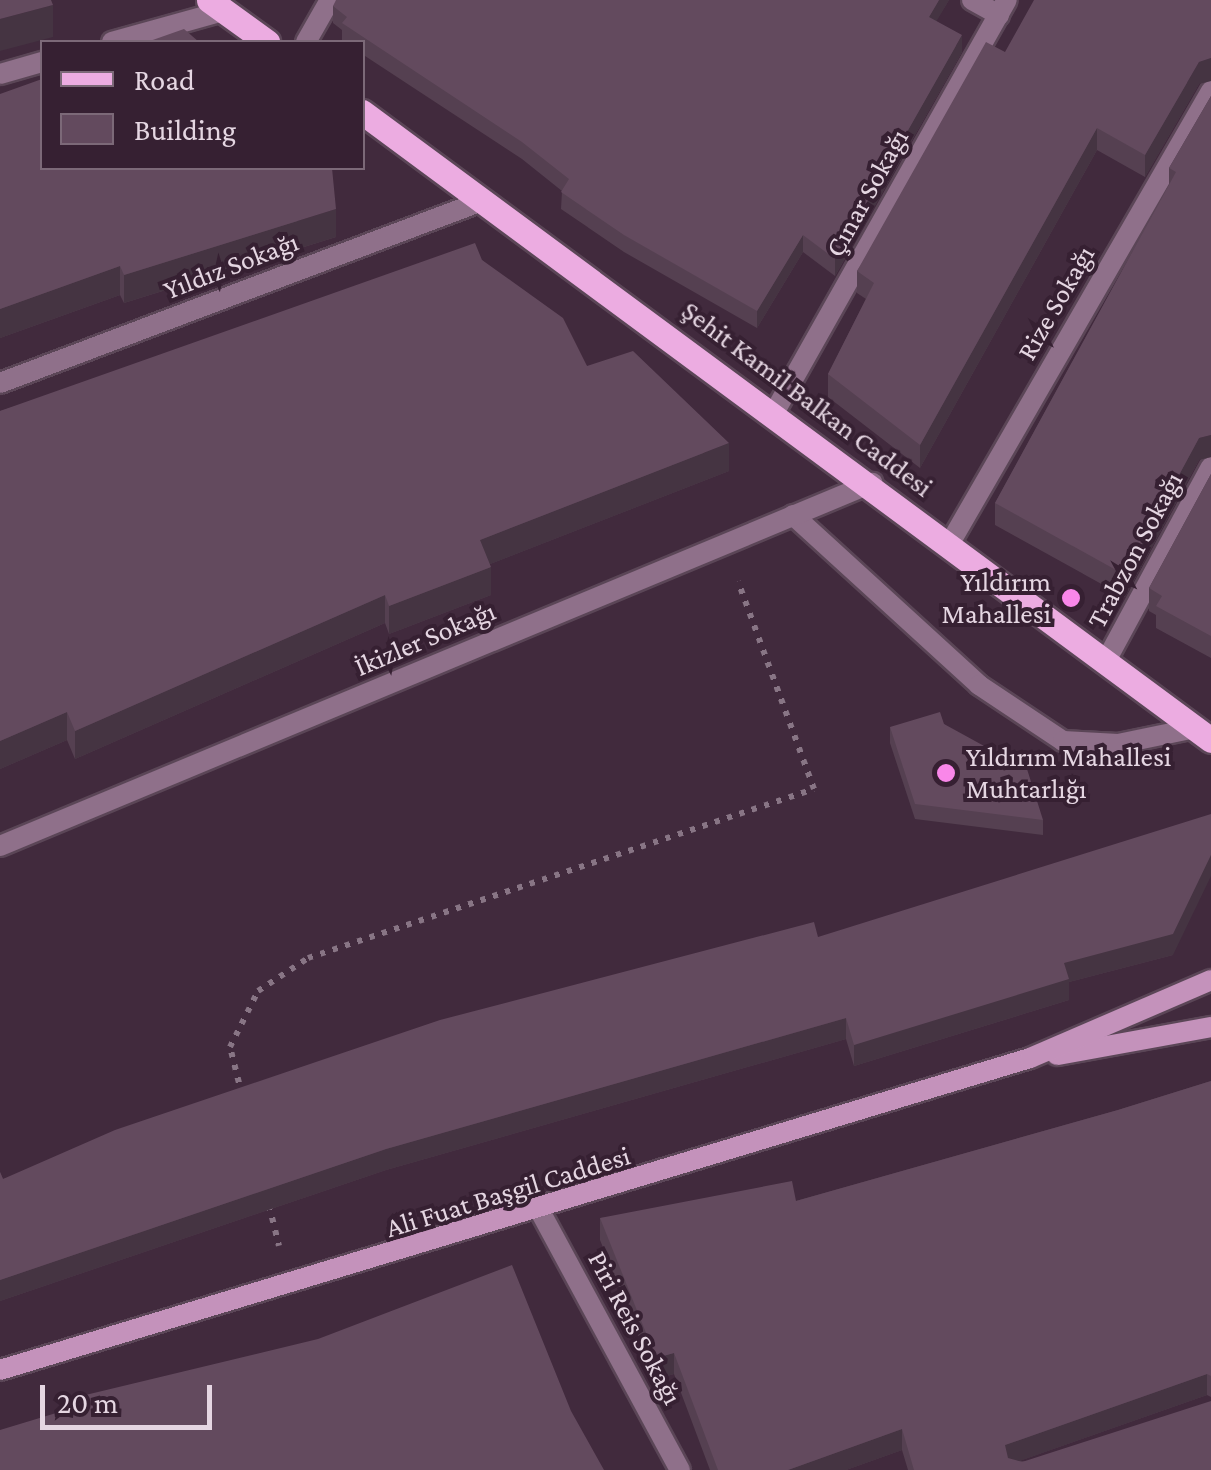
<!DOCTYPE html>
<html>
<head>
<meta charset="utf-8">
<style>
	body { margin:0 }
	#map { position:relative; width:1211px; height:1470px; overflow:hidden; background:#412a3d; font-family:"Crimson Pro",serif }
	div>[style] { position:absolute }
	.path>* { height:6px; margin-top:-3px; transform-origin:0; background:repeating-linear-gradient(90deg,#887585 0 5px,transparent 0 13px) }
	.roads { filter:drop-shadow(2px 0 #5b4657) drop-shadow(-2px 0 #5b4657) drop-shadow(0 2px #5b4657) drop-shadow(0 -2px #5b4657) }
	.service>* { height:20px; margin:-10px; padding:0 10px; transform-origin:10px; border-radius:10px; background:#8f708a }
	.minor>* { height:20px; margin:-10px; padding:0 10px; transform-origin:10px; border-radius:10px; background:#8f708a }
	.secondary>* { height:20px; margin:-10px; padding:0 10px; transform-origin:10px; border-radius:10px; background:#c492bb }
	.primary>* { height:25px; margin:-12.5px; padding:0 12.5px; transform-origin:12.5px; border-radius:12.5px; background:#ecace1 }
	.wall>* { inset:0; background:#554051 }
	.shaded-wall>* { inset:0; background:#453442 }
	.building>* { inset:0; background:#634a5e }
	.dots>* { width:28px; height:28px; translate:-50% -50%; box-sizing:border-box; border:5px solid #362032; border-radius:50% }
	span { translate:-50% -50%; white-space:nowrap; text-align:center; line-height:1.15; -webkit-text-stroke:8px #362032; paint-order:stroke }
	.street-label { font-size:28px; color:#e5d6e2 }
	.poi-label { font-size:28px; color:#e5d6e2 }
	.right { translate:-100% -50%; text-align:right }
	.left { translate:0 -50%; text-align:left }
	.legend { position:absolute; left:40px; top:40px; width:325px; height:130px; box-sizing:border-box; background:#362032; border:2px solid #7c6978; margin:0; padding:12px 18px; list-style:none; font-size:30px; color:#e5d6e2 }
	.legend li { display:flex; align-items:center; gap:20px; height:50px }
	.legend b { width:50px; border:2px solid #7c6978 }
	.scale { position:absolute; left:40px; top:1385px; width:172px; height:45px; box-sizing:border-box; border:5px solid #e5d6e2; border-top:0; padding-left:12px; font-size:30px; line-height:35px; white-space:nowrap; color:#e5d6e2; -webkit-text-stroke:8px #362032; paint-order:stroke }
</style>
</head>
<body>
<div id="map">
	<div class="path">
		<i style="left:242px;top:1095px;width:49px;rotate:-104deg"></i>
		<i style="left:230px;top:1047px;width:63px;rotate:-63.4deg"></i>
		<i style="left:258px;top:991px;width:60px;rotate:-33.4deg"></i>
		<i style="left:308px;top:958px;width:533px;rotate:-18.47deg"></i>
		<i style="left:814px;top:789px;width:221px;rotate:-110.1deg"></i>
		<i style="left:269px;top:1205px;width:42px;rotate:76.3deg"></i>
	</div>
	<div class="roads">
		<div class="service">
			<i style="left:793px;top:515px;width:252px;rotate:42.4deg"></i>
			<i style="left:979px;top:685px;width:101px;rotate:33.7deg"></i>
			<i style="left:1063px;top:741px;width:55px;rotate:3.1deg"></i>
			<i style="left:1118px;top:744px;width:79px;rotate:-11.7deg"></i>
		</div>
		<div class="minor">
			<i style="left:972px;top:0;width:31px;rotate:29deg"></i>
			<i style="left:112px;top:42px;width:115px;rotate:-15.6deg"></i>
			<i style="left:306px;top:42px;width:48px;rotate:-60.3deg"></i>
			<i style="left:0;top:74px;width:44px;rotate:-15.9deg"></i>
			<i style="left:0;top:383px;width:515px;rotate:-20.69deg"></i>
			<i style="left:774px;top:413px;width:474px;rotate:-60.6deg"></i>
			<i style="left:950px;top:543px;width:522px;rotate:-60deg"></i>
			<i style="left:1107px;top:659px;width:218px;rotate:-61.6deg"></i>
			<i style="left:0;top:846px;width:945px;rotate:-22.6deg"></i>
			<i style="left:541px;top:1213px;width:292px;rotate:61.6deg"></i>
		</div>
		<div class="secondary">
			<i style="left:1057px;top:1055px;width:157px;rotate:-10.3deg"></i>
			<i style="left:0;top:1370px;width:1076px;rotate:-16.85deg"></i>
			<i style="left:1030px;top:1058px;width:197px;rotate:-23.3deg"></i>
		</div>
		<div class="primary">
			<i style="left:209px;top:0;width:72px;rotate:35.9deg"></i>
			<i style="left:362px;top:112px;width:1056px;rotate:36.49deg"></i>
		</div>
	</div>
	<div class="wall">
		<i style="clip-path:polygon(949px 0,936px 21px,962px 52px,835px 276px,803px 252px,757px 328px,624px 252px,561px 209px,562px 191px,522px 159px,362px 54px,362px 42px,346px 42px,342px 40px,342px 30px,333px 23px,333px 6px)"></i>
		<i style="clip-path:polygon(1005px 52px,1199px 84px,1145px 177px,1097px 150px,920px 468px,828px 397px,828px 374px,866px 299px,857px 293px,857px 271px)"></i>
		<i style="clip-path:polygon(0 94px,336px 237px,124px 303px,120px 295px,0 338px)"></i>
		<i style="clip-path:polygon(1211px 96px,1199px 460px,1125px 597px,995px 525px,995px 503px,1169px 185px,1169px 168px)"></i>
		<i style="clip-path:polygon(482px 260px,587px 366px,729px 471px,490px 564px,491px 595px,389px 634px,385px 623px,75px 759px,67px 740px,0 769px,0 411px)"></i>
		<i style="clip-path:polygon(1211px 474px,1211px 658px,1156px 628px,1156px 615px,1149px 611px,1149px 588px)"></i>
		<i style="clip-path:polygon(944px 724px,1043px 820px,1043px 835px,915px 819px,890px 743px,890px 727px)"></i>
		<i style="clip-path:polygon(818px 937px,1173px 955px,1069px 982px,1069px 1000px,854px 1066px,846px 1039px,386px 1170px,0 1301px,0 1172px,3px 1179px)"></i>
		<i style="clip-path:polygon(1211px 1081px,1211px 1397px,1207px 1395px,1019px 1461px,1211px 1470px,908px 1470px,902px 1450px,846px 1470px,710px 1470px,674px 1374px,656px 1379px,600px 1240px,600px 1218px,796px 1201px,1118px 1110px)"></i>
	</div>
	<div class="shaded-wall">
		<i style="clip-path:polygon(939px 0,949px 0,929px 34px,929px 17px)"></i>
		<i style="clip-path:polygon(53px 5px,53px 37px,0 51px,0 19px)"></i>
		<i style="clip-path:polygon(962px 35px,962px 52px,835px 276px,835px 259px)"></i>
		<i style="clip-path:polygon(1211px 58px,1211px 81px,1199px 84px,1145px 177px,1145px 155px,1199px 62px)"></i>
		<i style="clip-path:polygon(1097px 128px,1097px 150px,920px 468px,920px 445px)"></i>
		<i style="clip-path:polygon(336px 209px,336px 237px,124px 303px,124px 275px)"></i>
		<i style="clip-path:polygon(803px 235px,803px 252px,757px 328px,757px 311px)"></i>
		<i style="clip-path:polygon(120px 266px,120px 295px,0 338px,0 309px)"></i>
		<i style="clip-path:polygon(1211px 435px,1211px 457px,1199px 460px,1125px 597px,1125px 575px,1199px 438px)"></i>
		<i style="clip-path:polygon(729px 443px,729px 471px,480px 568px,480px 540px)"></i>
		<i style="clip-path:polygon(491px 567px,491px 595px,389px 634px,389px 606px)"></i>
		<i style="clip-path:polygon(385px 595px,385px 623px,75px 759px,75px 731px)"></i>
		<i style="clip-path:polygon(67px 712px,67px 740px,0 769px,0 741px)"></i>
		<i style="clip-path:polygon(1211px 855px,1211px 876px,1173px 955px,1069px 982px,1069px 1000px,854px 1066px,854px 1045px,1064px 963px)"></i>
		<i style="clip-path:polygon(846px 1018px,846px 1039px,386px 1170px,0 1301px,0 1280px,386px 1149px)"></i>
		<i style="clip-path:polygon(674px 1353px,674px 1374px,656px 1379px,656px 1358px)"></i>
		<i style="clip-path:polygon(1207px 1374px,1207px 1395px,1005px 1466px,1005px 1445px)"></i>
		<i style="clip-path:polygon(902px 1429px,902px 1450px,846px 1470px,788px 1470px)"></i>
	</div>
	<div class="building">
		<i style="clip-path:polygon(0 0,51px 0,53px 5px,0 19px)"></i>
		<i style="clip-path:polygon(336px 0,939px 0,929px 17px,962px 35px,835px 259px,803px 235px,757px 311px,624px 235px,561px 192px,569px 179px,522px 142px,342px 23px,347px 17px,333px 6px)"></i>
		<i style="clip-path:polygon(1034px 0,1211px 0,1211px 58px,1199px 62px,1145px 155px,1097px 128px,920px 445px,828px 374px,874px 283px,857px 271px,986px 42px,1005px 52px)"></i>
		<i style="clip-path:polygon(184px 29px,199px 42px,147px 42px)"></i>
		<i style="clip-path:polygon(42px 79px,42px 168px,332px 168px,336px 209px,124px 275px,120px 266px,0 309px,0 94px)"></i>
		<i style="clip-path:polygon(1211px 96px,1211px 435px,1199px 438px,1125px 575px,995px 503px,1176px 172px,1169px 168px)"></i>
		<i style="clip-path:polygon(475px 243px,482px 260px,563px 318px,587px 366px,633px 351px,729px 443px,480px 540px,491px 567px,389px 606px,385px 595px,75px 731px,67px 712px,0 741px,0 411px)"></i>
		<i style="clip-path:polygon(1211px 474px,1211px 636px,1156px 606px,1162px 596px,1149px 588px)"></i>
		<i style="clip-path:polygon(940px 712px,944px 724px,1006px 758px,1022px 753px,1043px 820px,915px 804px,890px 727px)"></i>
		<i style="clip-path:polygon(1211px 814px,1211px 855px,1173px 934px,1064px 963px,1069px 979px,854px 1045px,846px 1018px,386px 1149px,0 1280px,0 1172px,3px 1179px,115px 1130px,440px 1020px,814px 922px,818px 937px)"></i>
		<i style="clip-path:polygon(1211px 1081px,1211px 1376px,1207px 1374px,1005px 1445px,1008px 1458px,1022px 1462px,1211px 1401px,1211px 1470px,914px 1470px,902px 1429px,788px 1470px,718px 1470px,674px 1353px,656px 1358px,600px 1218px,792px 1181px,796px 1201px,1118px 1110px)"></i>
		<i style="clip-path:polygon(512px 1265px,571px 1411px,604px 1470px,0 1470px,0 1430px,76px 1407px,73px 1398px,318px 1339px)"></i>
	</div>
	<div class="dots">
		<i style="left:1071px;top:598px;background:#f987e9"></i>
		<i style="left:946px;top:773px;background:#f987e9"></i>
	</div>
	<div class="street-label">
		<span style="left:867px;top:193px;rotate:-61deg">Çınar Sokağı</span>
		<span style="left:231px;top:266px;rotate:-21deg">Yıldız Sokağı</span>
		<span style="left:1056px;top:303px;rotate:-60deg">Rize Sokağı</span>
		<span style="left:807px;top:399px;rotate:37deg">Şehit Kamil Balkan Caddesi</span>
		<span style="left:1135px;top:550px;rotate:-62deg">Trabzon Sokağı</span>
		<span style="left:425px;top:639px;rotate:-23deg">İkizler Sokağı</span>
		<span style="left:508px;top:1192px;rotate:-17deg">Ali Fuat Başgil Caddesi</span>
		<span style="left:635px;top:1328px;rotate:62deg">Piri Reis Sokağı</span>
	</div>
	<div class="poi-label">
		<span class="right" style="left:1051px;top:598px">Yıldırım<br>Mahallesi</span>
		<span class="left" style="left:966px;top:773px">Yıldırım Mahallesi<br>Muhtarlığı</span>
	</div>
	<ul class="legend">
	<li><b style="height:12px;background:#ecace1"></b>Road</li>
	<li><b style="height:28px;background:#634a5e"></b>Building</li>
	</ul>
	<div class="scale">20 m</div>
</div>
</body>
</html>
